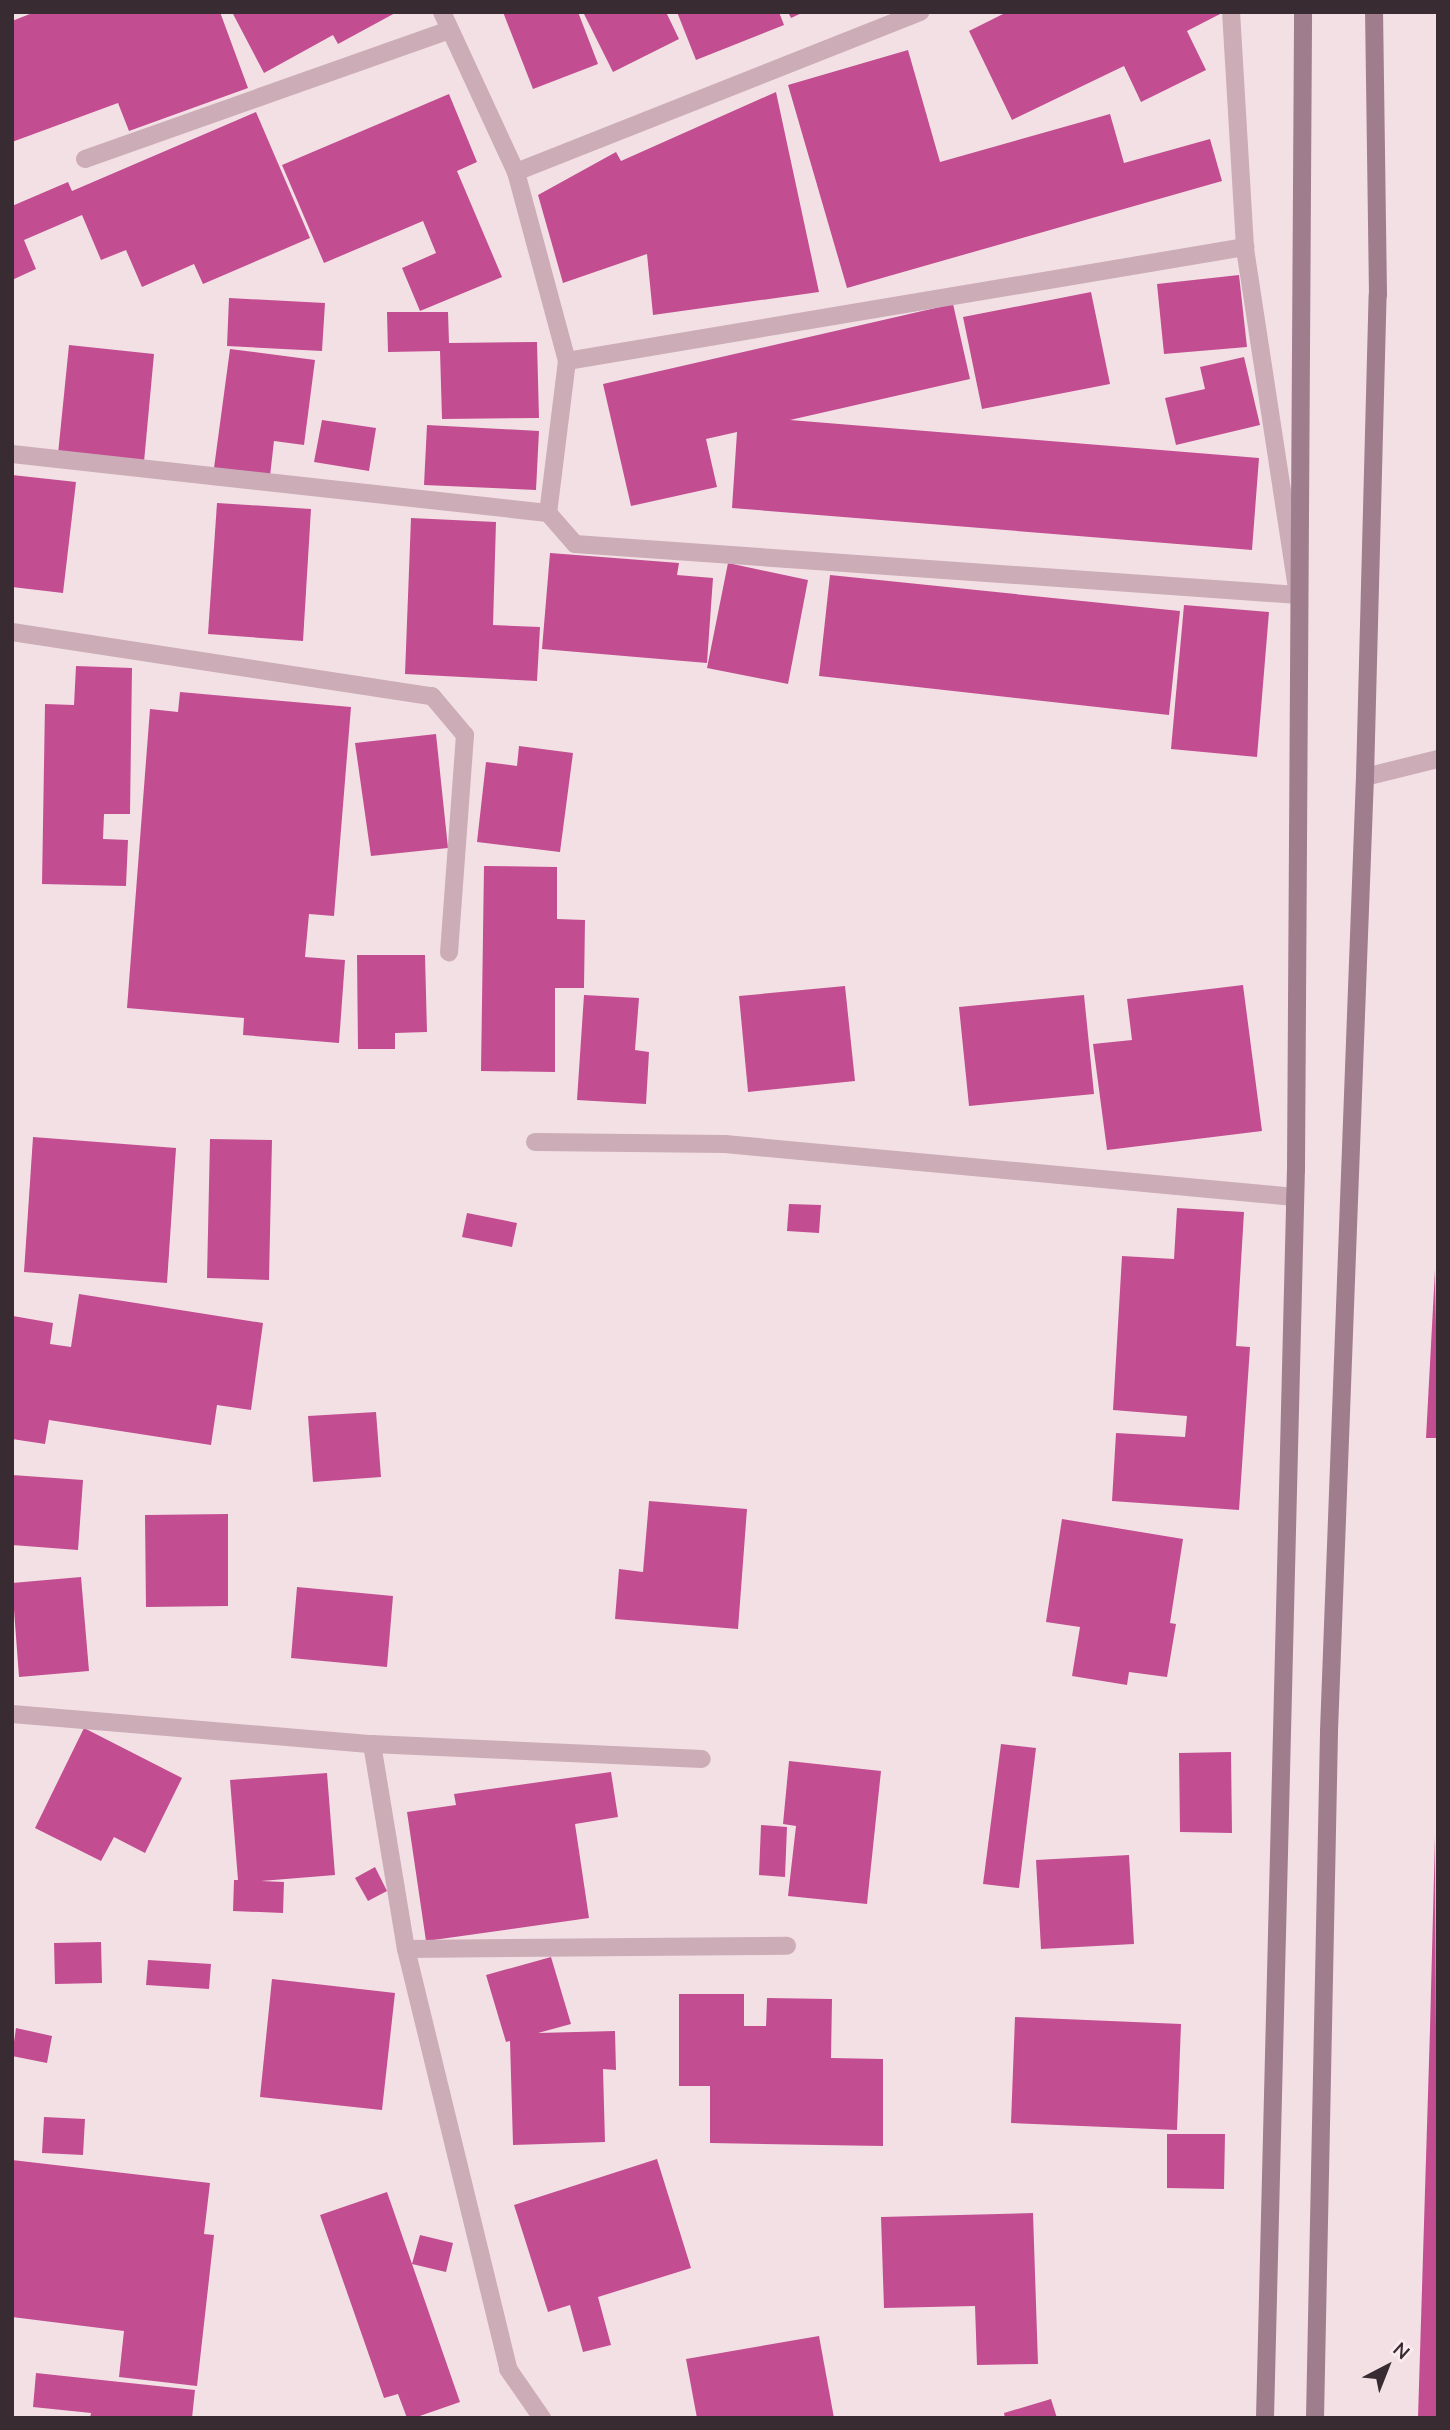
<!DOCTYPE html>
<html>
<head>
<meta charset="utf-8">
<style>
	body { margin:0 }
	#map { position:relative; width:1450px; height:2430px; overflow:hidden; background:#f3e0e5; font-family:"Nunito Sans",sans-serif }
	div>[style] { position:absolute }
	.building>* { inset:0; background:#c24e91 }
	.lane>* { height:18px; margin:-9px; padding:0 9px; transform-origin:9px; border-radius:9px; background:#cbacb7 }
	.street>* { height:18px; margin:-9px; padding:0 9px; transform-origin:9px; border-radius:9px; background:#cbacb7 }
	.secondary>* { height:18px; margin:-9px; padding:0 9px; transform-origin:9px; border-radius:9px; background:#9f7d8c }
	span { translate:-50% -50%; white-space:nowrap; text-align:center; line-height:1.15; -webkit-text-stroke:6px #faedf0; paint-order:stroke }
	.frame { position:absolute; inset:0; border:14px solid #392b32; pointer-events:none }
	.north { position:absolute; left:1352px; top:2332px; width:70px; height:70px; -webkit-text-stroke:5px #faedf0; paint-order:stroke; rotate:42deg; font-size:19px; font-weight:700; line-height:28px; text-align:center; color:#392b32 }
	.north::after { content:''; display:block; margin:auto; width:24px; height:32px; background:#392b32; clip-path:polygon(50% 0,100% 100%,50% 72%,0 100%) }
</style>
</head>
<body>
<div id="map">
	<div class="building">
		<i style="clip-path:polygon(35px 12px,220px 12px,248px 88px,129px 131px,118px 103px,12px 142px,12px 21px)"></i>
		<i style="clip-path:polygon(232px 12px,397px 12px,338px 44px,333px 35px,264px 73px)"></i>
		<i style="clip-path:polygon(503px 12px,578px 12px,598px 64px,533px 89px)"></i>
		<i style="clip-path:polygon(583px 12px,666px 12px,679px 39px,613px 72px)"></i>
		<i style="clip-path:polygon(677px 12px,779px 12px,784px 25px,696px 60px)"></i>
		<i style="clip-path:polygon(788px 12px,804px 12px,791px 18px)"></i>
		<i style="clip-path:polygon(1007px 12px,1224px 12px,1187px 31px,1206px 70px,1141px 102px,1124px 66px,1012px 120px,969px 31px)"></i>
		<i style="clip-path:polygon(908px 50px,940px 162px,1110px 114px,1124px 163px,1210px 139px,1222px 181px,847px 288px,788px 85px)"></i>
		<i style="clip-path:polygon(776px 92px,819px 292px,653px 315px,647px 254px,563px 283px,538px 195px,616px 152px,621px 161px)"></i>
		<i style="clip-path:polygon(449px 94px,477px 162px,457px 171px,502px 277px,420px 311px,402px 268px,436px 253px,423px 221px,324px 263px,282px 165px)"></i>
		<i style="clip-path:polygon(256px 112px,310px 238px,203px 284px,194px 264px,142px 287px,126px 250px,101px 260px,82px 215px,24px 240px,36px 269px,12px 280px,12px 206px,68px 182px,72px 191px)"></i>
		<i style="clip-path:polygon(1239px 275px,1247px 347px,1164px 354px,1157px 284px)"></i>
		<i style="clip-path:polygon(1091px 292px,1110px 384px,982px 409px,963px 317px)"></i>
		<i style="clip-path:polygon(229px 298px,325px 303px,322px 351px,227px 346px)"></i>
		<i style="clip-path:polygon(953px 304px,970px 379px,790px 420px,1259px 458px,1252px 550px,732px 508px,737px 432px,706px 439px,717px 487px,631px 506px,603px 384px)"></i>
		<i style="clip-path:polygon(387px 312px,448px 312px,449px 343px,537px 342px,539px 418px,442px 419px,440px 351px,388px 352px)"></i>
		<i style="clip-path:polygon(69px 345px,154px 354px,144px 462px,58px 454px)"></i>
		<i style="clip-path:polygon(230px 349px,315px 360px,304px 445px,274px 441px,270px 476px,214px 468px)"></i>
		<i style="clip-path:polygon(1244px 357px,1260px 425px,1176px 445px,1165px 398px,1205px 389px,1200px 367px)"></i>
		<i style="clip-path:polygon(322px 420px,376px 428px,369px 471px,314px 462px)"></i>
		<i style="clip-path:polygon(427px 425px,539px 431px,536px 490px,424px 485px)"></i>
		<i style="clip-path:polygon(12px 475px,76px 482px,63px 593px,12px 587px)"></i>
		<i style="clip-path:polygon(217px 503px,311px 509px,303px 641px,208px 634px)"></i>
		<i style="clip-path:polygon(411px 518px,496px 522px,493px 625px,540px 627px,537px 681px,405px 674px)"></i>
		<i style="clip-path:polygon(550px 553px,679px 563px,677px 575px,713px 578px,707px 663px,542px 649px)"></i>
		<i style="clip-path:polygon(728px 563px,808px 580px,788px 684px,707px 668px)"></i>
		<i style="clip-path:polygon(830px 575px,1180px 611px,1169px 715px,819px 676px)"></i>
		<i style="clip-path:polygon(1184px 605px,1269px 612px,1257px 757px,1171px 749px)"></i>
		<i style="clip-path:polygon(76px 666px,132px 668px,130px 814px,104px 814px,103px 839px,128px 840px,126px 886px,42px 884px,45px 704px,74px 705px)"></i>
		<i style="clip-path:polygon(180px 692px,351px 707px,334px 916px,309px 914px,305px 957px,345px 960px,339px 1043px,243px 1035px,244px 1018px,127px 1008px,150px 709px,178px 712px)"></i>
		<i style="clip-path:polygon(436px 734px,448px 848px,371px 856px,355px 743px)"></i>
		<i style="clip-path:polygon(519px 746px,573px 753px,560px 852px,477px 842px,486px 762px,517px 766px)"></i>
		<i style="clip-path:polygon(484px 866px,557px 867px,557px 919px,585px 920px,584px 988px,555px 988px,555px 1072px,481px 1071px)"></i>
		<i style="clip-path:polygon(357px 955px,425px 955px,427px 1032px,395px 1033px,395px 1049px,358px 1049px)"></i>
		<i style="clip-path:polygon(1243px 985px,1262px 1131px,1107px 1150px,1093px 1044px,1132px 1040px,1127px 999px)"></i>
		<i style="clip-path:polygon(845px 986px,855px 1081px,748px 1092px,739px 996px)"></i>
		<i style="clip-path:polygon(584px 995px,639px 998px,635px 1050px,649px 1052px,646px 1104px,577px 1100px)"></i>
		<i style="clip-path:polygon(1084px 995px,1094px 1094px,969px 1106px,959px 1007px)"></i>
		<i style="clip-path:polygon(33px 1137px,176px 1148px,167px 1283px,24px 1272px)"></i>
		<i style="clip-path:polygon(210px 1139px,272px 1140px,269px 1280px,207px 1278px)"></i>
		<i style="clip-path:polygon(789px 1204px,821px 1205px,819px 1233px,787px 1231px)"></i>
		<i style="clip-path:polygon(1177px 1208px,1244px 1212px,1236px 1346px,1250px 1347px,1239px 1510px,1112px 1501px,1116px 1433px,1185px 1437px,1187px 1416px,1113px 1410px,1122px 1256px,1174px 1259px)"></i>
		<i style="clip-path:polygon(467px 1213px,517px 1223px,512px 1247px,462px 1237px)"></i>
		<i style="clip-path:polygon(1435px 1270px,1438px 1438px,1426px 1438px)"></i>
		<i style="clip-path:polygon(79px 1294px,263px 1323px,251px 1410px,217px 1405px,211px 1445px,49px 1420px,45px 1444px,12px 1439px,13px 1316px,53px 1323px,50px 1344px,71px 1347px)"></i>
		<i style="clip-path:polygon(376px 1412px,381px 1477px,313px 1482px,308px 1416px)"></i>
		<i style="clip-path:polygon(12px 1475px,83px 1480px,78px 1550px,12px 1545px)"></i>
		<i style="clip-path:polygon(649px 1501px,747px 1509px,738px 1629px,615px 1619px,619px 1569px,643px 1572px)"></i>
		<i style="clip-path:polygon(228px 1514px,228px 1606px,146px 1607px,145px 1515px)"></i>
		<i style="clip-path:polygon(1062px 1519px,1183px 1539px,1170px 1623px,1176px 1624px,1167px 1677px,1129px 1672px,1127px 1685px,1072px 1676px,1080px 1627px,1046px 1622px)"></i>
		<i style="clip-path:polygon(81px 1577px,89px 1671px,19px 1677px,12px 1583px)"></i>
		<i style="clip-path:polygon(297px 1587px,393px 1596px,387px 1667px,291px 1658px)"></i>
		<i style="clip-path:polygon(84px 1728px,182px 1778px,145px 1853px,114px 1837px,101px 1861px,35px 1828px)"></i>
		<i style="clip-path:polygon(1001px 1744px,1036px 1748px,1019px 1888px,983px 1884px)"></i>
		<i style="clip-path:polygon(1231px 1752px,1232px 1833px,1180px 1832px,1179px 1753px)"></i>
		<i style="clip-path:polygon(789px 1761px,881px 1771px,867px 1904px,788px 1896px,796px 1826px,783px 1824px)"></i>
		<i style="clip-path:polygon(611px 1772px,618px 1817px,575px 1824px,589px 1918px,426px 1941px,407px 1812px,456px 1805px,454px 1794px)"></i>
		<i style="clip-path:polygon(327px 1773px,335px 1875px,261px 1881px,284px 1882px,283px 1913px,233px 1911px,234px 1880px,238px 1880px,230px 1780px)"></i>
		<i style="clip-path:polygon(761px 1825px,787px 1827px,785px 1877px,759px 1875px)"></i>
		<i style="clip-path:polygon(1435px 1836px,1438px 2418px,1418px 2418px,1430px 2029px)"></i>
		<i style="clip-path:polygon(1129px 1855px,1134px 1944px,1041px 1949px,1036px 1860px)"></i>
		<i style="clip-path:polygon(375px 1867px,387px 1891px,368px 1901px,355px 1878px)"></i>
		<i style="clip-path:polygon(101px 1942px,102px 1983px,55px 1984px,54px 1943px)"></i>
		<i style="clip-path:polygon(551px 1957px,571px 2024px,538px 2033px,615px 2031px,616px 2070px,603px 2069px,605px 2142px,513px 2145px,510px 2041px,506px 2042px,486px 1975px)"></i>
		<i style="clip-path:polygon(148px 1960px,211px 1964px,209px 1989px,146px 1985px)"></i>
		<i style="clip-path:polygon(272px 1979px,395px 1993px,382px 2110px,260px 2097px)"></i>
		<i style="clip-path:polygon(679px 1994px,744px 1994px,744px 2026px,766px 2026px,767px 1998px,832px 1999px,831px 2058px,883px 2059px,883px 2146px,710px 2143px,710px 2086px,679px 2086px)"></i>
		<i style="clip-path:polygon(1015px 2017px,1181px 2024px,1177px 2130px,1011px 2123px)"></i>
		<i style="clip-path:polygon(16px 2028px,52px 2036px,47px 2063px,12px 2056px)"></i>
		<i style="clip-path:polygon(44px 2117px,85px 2119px,83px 2155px,42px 2153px)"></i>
		<i style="clip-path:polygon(1167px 2134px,1225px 2134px,1224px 2189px,1167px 2188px)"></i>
		<i style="clip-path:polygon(657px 2159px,691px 2268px,598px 2297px,611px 2345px,583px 2352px,570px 2305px,548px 2312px,514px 2205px)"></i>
		<i style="clip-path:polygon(12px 2160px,210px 2183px,204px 2234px,214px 2235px,197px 2386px,119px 2377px,124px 2331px,12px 2317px)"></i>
		<i style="clip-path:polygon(387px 2192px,460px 2402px,414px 2418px,407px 2418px,398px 2394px,384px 2398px,320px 2215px)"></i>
		<i style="clip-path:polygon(1033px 2213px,1038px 2364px,977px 2365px,975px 2306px,884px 2308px,881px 2217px)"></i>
		<i style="clip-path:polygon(420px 2235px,453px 2243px,446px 2272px,412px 2264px)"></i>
		<i style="clip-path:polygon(819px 2336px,834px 2418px,697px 2418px,686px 2359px)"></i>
		<i style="clip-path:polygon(36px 2373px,195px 2390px,192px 2418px,90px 2418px,91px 2413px,33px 2407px)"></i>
		<i style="clip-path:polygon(1051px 2399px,1057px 2418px,1005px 2418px,1004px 2413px)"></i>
	</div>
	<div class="lane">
		<i style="left:535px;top:1142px;width:190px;rotate:0.6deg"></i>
		<i style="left:725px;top:1144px;width:572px;rotate:5.31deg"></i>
	</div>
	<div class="street">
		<i style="left:442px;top:12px;width:176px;rotate:65.2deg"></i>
		<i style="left:516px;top:172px;width:196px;rotate:74.9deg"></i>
		<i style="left:567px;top:361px;width:153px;rotate:97.1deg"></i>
		<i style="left:548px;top:513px;width:41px;rotate:48.9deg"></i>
		<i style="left:575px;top:544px;width:725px;rotate:4.03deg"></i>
		<i style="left:1298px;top:595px;width:352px;rotate:-98.7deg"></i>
		<i style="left:1245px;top:247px;width:235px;rotate:-93.4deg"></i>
		<i style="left:85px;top:159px;width:386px;rotate:-19.5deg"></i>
		<i style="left:516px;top:172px;width:435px;rotate:-21.6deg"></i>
		<i style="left:567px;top:361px;width:688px;rotate:-9.54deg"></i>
		<i style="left:12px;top:454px;width:539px;rotate:6.28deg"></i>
		<i style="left:12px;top:632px;width:425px;rotate:8.7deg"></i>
		<i style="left:432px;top:696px;width:51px;rotate:49.8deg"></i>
		<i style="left:465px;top:735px;width:218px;rotate:94.2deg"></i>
		<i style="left:1365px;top:777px;width:75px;rotate:-13.9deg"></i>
		<i style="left:12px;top:1714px;width:361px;rotate:4.8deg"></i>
		<i style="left:372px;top:1744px;width:330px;rotate:2.6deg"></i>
		<i style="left:372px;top:1744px;width:208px;rotate:80.6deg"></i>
		<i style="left:406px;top:1949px;width:432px;rotate:76.3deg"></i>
		<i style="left:508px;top:2369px;width:60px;rotate:55.2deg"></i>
		<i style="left:406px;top:1949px;width:381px;rotate:-0.5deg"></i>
	</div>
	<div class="secondary">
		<i style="left:1265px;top:2418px;width:1248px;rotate:-88.58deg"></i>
		<i style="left:1296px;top:1170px;width:1158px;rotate:-89.65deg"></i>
		<i style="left:1315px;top:2418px;width:687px;rotate:-88.83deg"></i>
		<i style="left:1329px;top:1731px;width:955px;rotate:-87.84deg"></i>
		<i style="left:1365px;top:777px;width:482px;rotate:-88.5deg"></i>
		<i style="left:1378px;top:295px;width:283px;rotate:-90.8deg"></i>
	</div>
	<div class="frame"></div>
	<div class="north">N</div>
</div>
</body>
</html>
